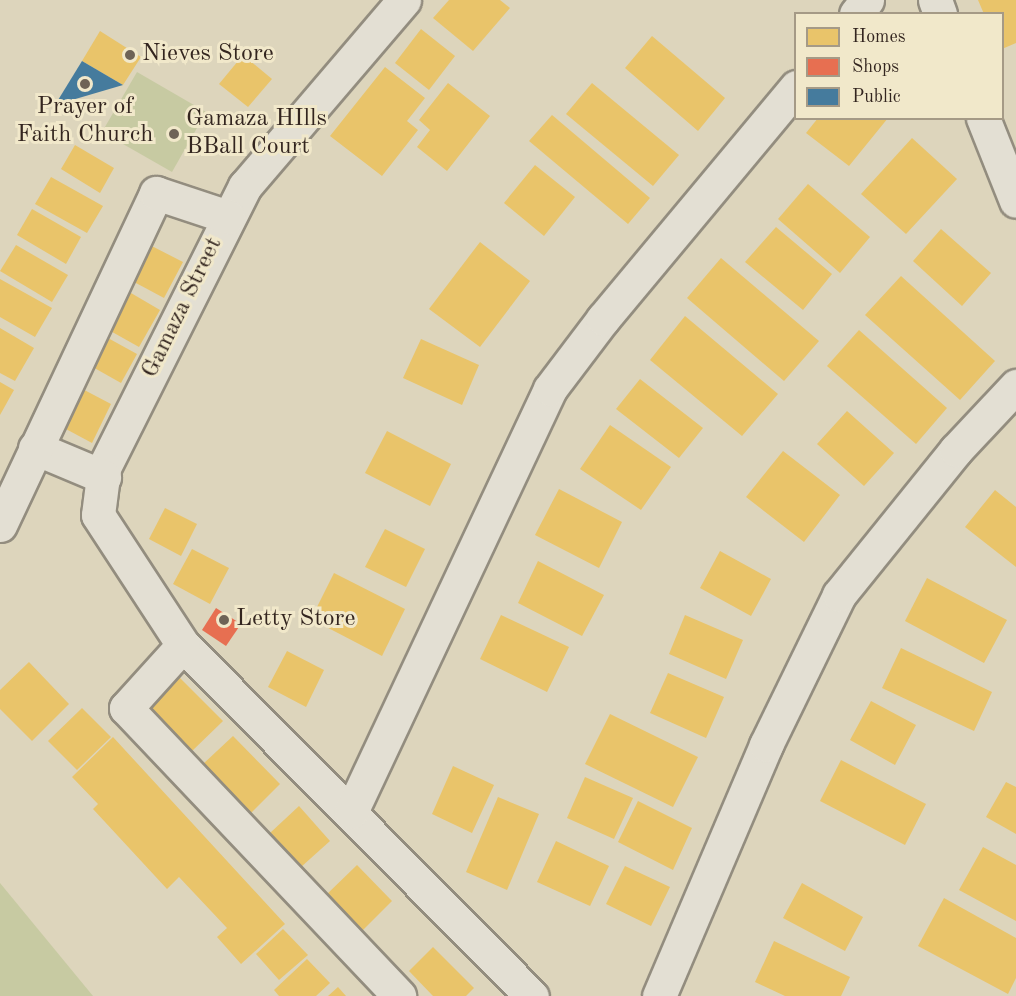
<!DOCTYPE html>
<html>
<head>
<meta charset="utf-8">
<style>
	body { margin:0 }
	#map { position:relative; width:1016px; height:996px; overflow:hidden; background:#ddd5bc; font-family:"Old Standard TT",serif }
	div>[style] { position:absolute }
	.green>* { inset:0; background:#c7caa2 }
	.homes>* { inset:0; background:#e9c46a }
	.shops>* { inset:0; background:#e76f51 }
	.public>* { inset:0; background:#457b9d }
	.roads { filter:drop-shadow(2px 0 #938d7f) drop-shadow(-2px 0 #938d7f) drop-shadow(0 2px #938d7f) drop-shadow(0 -2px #938d7f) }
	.minor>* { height:33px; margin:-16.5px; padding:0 16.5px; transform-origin:16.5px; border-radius:16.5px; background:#e3dfd3 }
	.dots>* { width:16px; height:16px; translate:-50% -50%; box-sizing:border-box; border:3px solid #f1e8ca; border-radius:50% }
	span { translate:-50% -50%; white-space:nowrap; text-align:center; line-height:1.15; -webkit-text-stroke:6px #f1e8ca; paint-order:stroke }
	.poi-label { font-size:24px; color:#33251f }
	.left { translate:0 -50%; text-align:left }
	.street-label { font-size:24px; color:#33251f }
	.legend { position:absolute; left:794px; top:12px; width:210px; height:108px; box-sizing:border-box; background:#f1e8ca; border:2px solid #a59a86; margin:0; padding:8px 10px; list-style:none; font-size:18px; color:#33251f }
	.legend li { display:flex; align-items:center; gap:12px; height:30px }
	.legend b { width:30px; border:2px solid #a59a86 }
</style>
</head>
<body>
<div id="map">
	<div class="green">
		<i style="clip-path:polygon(137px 72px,206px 112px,172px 172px,102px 132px)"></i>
		<i style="clip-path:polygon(0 883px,93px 996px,0 996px)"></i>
	</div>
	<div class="homes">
		<i style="clip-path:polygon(449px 0,500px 0,510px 8px,473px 51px,433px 18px)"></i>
		<i style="clip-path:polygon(978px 0,1016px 0,1016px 43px,1002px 49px,1002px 14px,984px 14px)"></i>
		<i style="clip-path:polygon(421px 29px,455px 56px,429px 90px,395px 63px)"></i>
		<i style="clip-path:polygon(100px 31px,141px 57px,123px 85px,82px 61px)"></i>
		<i style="clip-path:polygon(652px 36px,725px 98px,698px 131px,625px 68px)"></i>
		<i style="clip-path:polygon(243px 55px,272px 79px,248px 107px,219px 84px)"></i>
		<i style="clip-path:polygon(385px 67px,425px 98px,407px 121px,418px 130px,382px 176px,330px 136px)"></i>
		<i style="clip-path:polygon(448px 83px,490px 116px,447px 171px,417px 147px,430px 130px,419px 120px)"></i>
		<i style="clip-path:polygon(592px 83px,679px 155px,653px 186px,566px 114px)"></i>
		<i style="clip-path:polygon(552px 115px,650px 198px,628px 224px,529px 141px)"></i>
		<i style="clip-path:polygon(818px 118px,888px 118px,849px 166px,806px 133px)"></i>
		<i style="clip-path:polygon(912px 138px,957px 179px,906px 234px,861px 194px)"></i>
		<i style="clip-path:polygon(75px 145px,114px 168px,100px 193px,61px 169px)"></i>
		<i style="clip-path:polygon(535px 165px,575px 197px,544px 236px,504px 203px)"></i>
		<i style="clip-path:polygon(51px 177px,103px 206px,87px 233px,35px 204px)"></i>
		<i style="clip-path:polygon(808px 184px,870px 237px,840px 273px,778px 219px)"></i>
		<i style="clip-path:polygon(32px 209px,81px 237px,66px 264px,17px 235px)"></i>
		<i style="clip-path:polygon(776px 227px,832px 274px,803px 310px,745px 262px)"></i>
		<i style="clip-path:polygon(941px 229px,991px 273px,962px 306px,913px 261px)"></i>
		<i style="clip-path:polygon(140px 240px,183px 262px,164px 298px,121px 275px)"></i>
		<i style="clip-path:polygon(480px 242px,530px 281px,480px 347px,429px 309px)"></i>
		<i style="clip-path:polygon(16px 245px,68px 275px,52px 302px,0 271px)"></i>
		<i style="clip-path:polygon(721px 258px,819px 341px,784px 381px,687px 298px)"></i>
		<i style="clip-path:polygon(901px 276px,995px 361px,960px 400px,865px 315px)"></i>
		<i style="clip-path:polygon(0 279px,52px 308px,35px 337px,0 317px)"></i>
		<i style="clip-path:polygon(119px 286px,160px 310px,139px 347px,98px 324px)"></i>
		<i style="clip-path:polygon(685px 316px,778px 394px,742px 436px,650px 360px)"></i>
		<i style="clip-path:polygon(0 328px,34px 348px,15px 381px,0 373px)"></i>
		<i style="clip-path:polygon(859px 330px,947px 408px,916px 444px,827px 366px)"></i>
		<i style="clip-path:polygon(97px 332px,137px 354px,121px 383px,82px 361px)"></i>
		<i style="clip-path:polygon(421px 339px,479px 365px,462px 405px,403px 378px)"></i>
		<i style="clip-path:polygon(640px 379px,703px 428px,679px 458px,616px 409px)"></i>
		<i style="clip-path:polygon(0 382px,14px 390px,0 415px)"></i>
		<i style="clip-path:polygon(71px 383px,111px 404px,92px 443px,51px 421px)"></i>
		<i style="clip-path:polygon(847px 411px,894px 453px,864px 486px,817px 444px)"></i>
		<i style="clip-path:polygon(610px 425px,671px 467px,641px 510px,580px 469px)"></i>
		<i style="clip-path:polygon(387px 431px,451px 464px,430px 506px,365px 473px)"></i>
		<i style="clip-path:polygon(783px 451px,840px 495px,804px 542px,746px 497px)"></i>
		<i style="clip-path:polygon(559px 489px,622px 522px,599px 568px,535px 535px)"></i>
		<i style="clip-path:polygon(995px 490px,1016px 507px,1016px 567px,965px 527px)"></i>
		<i style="clip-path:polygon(165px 508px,197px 524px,181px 556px,149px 539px)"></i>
		<i style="clip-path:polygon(385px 529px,425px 549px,406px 587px,365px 567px)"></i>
		<i style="clip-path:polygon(192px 549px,229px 568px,210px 604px,173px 584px)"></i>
		<i style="clip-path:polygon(720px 551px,771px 579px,751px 616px,700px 588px)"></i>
		<i style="clip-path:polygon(538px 561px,604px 595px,582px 636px,518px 603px)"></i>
		<i style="clip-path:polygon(334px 573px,405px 609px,382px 656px,311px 619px)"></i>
		<i style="clip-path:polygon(927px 578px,1007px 620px,984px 663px,905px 621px)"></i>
		<i style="clip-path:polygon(501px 615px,569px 647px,547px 692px,480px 659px)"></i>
		<i style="clip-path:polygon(685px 615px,743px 640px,726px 679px,669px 654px)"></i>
		<i style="clip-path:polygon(901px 648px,992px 692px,974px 731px,882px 688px)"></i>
		<i style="clip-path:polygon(287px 651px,324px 670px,306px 707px,268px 687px)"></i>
		<i style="clip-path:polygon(29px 662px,69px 704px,32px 741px,0 709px,0 690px)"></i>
		<i style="clip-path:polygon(172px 670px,223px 721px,190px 753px,140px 701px)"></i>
		<i style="clip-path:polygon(668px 673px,724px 697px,706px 738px,650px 713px)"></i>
		<i style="clip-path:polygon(871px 701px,916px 725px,895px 765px,850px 740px)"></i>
		<i style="clip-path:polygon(82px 708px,111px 737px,77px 770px,48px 741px)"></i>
		<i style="clip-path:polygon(610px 714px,698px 757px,673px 807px,585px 764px)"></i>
		<i style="clip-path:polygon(233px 736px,280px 784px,250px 814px,202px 765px)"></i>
		<i style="clip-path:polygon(113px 737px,285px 924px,241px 964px,217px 937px,227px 928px,179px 877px,167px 889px,93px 809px,98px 804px,72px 777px)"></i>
		<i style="clip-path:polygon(841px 760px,926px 804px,905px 845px,820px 801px)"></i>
		<i style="clip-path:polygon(453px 766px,494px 785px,472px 833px,432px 814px)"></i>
		<i style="clip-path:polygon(585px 777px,633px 798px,614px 839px,567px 818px)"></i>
		<i style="clip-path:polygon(1006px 782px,1016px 787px,1016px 834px,986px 817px)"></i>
		<i style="clip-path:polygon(498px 797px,539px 814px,507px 890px,466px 872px)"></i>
		<i style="clip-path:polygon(638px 801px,692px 828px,673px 870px,618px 842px)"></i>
		<i style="clip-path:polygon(299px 806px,330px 841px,301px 867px,270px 833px)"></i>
		<i style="clip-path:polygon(556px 841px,609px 866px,590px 906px,537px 882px)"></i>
		<i style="clip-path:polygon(983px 847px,1016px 865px,1016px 921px,959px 890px)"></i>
		<i style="clip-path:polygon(357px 865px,392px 901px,360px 933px,325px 896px)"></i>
		<i style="clip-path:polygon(625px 866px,670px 887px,651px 926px,606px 904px)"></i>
		<i style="clip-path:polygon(802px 883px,863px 917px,845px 951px,783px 918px)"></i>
		<i style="clip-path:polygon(944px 898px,1016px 938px,1016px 978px,1008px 994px,918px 946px)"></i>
		<i style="clip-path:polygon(283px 929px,308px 955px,279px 980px,256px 954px)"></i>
		<i style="clip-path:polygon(774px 941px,850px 977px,841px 996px,785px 996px,755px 982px)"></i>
		<i style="clip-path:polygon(433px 947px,474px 988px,466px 996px,433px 996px,409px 971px)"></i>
		<i style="clip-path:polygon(307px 959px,330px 983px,316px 996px,279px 996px,274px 990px)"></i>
		<i style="clip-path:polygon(338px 987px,346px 996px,328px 996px)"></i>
	</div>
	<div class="shops">
		<i style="clip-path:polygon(216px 608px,241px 624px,226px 646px,202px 630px)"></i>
	</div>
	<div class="public">
		<i style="clip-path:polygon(82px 61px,123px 85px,55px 105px)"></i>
	</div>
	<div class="roads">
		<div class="minor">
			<i style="left:404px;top:0;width:245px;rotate:130.5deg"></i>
			<i style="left:245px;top:186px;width:315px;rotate:116.6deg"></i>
			<i style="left:104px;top:468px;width:47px;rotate:97.3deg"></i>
			<i style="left:98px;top:515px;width:155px;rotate:56.8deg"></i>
			<i style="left:183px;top:645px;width:495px;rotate:45.2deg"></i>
			<i style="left:935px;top:0;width:15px;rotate:70deg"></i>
			<i style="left:856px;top:14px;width:18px;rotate:-52deg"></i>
			<i style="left:983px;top:118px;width:89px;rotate:68.3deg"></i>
			<i style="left:35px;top:448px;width:75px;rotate:22.8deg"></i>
			<i style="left:0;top:525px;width:367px;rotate:-64.8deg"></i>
			<i style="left:156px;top:193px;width:76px;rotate:18.4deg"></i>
			<i style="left:183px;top:645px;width:85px;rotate:132.1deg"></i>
			<i style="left:126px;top:708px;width:397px;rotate:46.5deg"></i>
			<i style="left:351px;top:812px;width:467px;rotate:-64.8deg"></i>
			<i style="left:550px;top:389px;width:88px;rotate:-52.9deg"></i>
			<i style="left:603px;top:319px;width:302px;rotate:-50.2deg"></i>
			<i style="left:659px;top:996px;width:273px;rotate:-66.9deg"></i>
			<i style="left:766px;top:745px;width:167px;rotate:-64deg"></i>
			<i style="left:839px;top:595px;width:186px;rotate:-51.1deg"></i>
			<i style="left:956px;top:450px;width:88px;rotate:-46.8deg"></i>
		</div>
	</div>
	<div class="dots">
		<i style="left:130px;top:55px;background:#6e6356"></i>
		<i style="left:85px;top:84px;background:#6e6356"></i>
		<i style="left:174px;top:134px;background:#6e6356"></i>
		<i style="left:224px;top:620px;background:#6e6356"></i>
	</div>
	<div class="poi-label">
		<span class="left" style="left:142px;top:55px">Nieves Store</span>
		<span style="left:85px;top:122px">Prayer of<br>Faith Church</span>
		<span class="left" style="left:186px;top:134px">Gamaza HIlls<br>BBall Court</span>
		<span class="left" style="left:236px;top:620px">Letty Store</span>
	</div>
	<div class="street-label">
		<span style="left:183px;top:308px;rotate:-64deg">Gamaza Street</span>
	</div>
	<ul class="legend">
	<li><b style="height:16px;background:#e9c46a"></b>Homes</li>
	<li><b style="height:16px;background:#e76f51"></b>Shops</li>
	<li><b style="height:16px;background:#457b9d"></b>Public</li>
	</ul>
</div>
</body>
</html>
